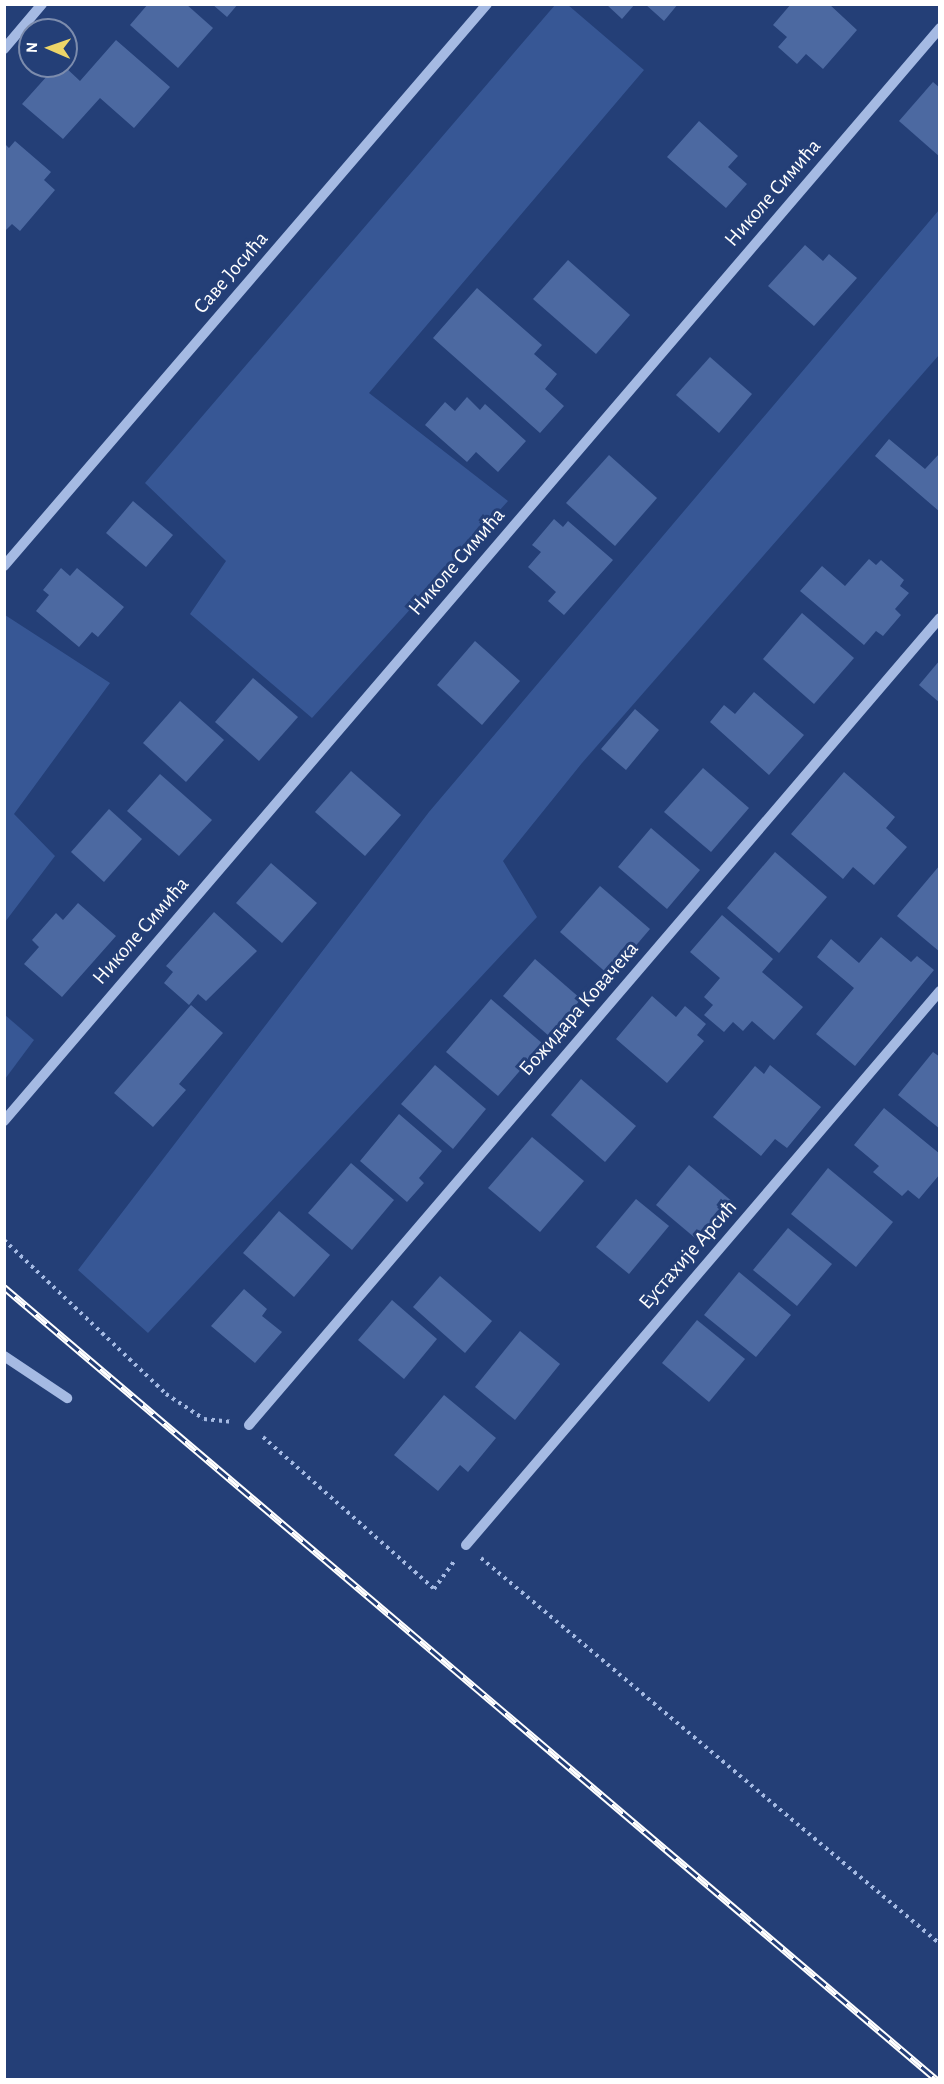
<!DOCTYPE html>
<html>
<head>
<meta charset="utf-8">
<style>
	body { margin:0 }
	#map { position:relative; width:944px; height:2084px; overflow:hidden; background:#243f77; font-family:"Alegreya Sans",sans-serif }
	div>[style] { position:absolute }
	.green>* { inset:0; background:#375795 }
	.building>* { inset:0; background:#4c69a1 }
	.path>* { height:4px; margin-top:-2px; transform-origin:0; background:repeating-linear-gradient(90deg,#a5bae3 0 3px,transparent 0 7.5px) }
	.minor>* { height:10px; margin:-5px; padding:0 5px; transform-origin:5px; border-radius:5px; background:#a5bae3 }
	.rail>* { height:7px; margin-top:-3.5px; transform-origin:0; background:repeating-linear-gradient(90deg,#243f77 0 14px,#fff 0 28px); box-sizing:border-box; border-block:2px solid #fff }
	span { translate:-50% -50%; white-space:nowrap; text-align:center; line-height:1.15; -webkit-text-stroke:6px #243f77; paint-order:stroke }
	.street-label { font-size:21px; color:#fff }
	.frame { position:absolute; inset:0; border:6px solid #fff; pointer-events:none }
	.north { position:absolute; left:18px; top:18px; width:60px; height:60px; box-sizing:border-box; background:#243f77; border:2px solid #7c8cad; border-radius:50%; rotate:272deg; font-size:16px; font-weight:700; line-height:24px; text-align:center; color:#fff }
	.north::after { content:''; display:block; margin:auto; width:21px; height:27px; background:#edd568; clip-path:polygon(50% 0,100% 100%,50% 72%,0 100%) }
</style>
</head>
<body>
<div id="map">
	<div class="green">
		<i style="clip-path:polygon(555px 5px,568px 5px,644px 70px,369px 393px,508px 501px,312px 718px,190px 614px,226px 561px,145px 483px)"></i>
		<i style="clip-path:polygon(939px 210px,939px 355px,582px 763px,503px 861px,537px 917px,148px 1333px,78px 1270px,429px 812px)"></i>
		<i style="clip-path:polygon(5px 615px,110px 683px,14px 814px,55px 856px,5px 922px)"></i>
		<i style="clip-path:polygon(5px 1015px,34px 1040px,5px 1079px)"></i>
	</div>
	<div class="building">
		<i style="clip-path:polygon(148px 4px,186px 4px,213px 28px,178px 68px,130px 25px)"></i>
		<i style="clip-path:polygon(212px 4px,238px 4px,227px 17px)"></i>
		<i style="clip-path:polygon(606px 4px,635px 4px,622px 19px)"></i>
		<i style="clip-path:polygon(645px 4px,678px 4px,664px 21px)"></i>
		<i style="clip-path:polygon(791px 4px,829px 4px,857px 30px,823px 69px,806px 54px,797px 64px,778px 47px,787px 37px,773px 25px)"></i>
		<i style="clip-path:polygon(116px 40px,170px 87px,134px 128px,100px 98px,63px 139px,22px 104px,56px 66px,64px 66px,80px 81px)"></i>
		<i style="clip-path:polygon(933px 82px,940px 88px,940px 157px,899px 121px)"></i>
		<i style="clip-path:polygon(699px 121px,738px 156px,728px 167px,747px 184px,726px 208px,667px 157px)"></i>
		<i style="clip-path:polygon(15px 141px,51px 172px,44px 180px,55px 190px,20px 231px,12px 224px,4px 232px,4px 143px,9px 148px)"></i>
		<i style="clip-path:polygon(805px 245px,823px 261px,829px 254px,857px 278px,814px 326px,768px 286px)"></i>
		<i style="clip-path:polygon(568px 260px,630px 315px,596px 354px,533px 299px)"></i>
		<i style="clip-path:polygon(477px 288px,542px 345px,534px 354px,557px 374px,545px 389px,564px 406px,540px 433px,433px 338px)"></i>
		<i style="clip-path:polygon(710px 357px,752px 394px,719px 433px,676px 395px)"></i>
		<i style="clip-path:polygon(467px 397px,480px 410px,485px 404px,526px 441px,498px 472px,476px 452px,467px 462px,425px 425px,445px 402px,455px 411px)"></i>
		<i style="clip-path:polygon(889px 439px,925px 469px,940px 453px,940px 512px,875px 456px)"></i>
		<i style="clip-path:polygon(609px 455px,657px 498px,615px 546px,566px 503px)"></i>
		<i style="clip-path:polygon(133px 501px,173px 535px,146px 567px,106px 533px)"></i>
		<i style="clip-path:polygon(554px 519px,563px 527px,568px 521px,613px 560px,564px 615px,548px 601px,556px 592px,528px 567px,541px 552px,532px 545px)"></i>
		<i style="clip-path:polygon(869px 559px,876px 565px,881px 560px,904px 580px,900px 586px,909px 593px,895px 609px,901px 615px,883px 636px,876px 631px,864px 645px,800px 591px,822px 566px,845px 586px)"></i>
		<i style="clip-path:polygon(61px 568px,70px 576px,77px 568px,124px 607px,98px 637px,92px 632px,79px 647px,36px 611px,49px 595px,43px 590px)"></i>
		<i style="clip-path:polygon(802px 613px,854px 658px,814px 704px,763px 659px)"></i>
		<i style="clip-path:polygon(475px 641px,520px 681px,482px 725px,437px 685px)"></i>
		<i style="clip-path:polygon(940px 660px,940px 703px,919px 685px)"></i>
		<i style="clip-path:polygon(253px 678px,298px 717px,259px 761px,215px 722px)"></i>
		<i style="clip-path:polygon(754px 692px,804px 735px,769px 775px,710px 722px,724px 705px,735px 714px)"></i>
		<i style="clip-path:polygon(180px 701px,224px 740px,186px 782px,143px 743px)"></i>
		<i style="clip-path:polygon(635px 709px,659px 730px,626px 770px,601px 749px)"></i>
		<i style="clip-path:polygon(703px 768px,749px 808px,711px 852px,664px 812px)"></i>
		<i style="clip-path:polygon(351px 771px,401px 815px,365px 856px,315px 812px)"></i>
		<i style="clip-path:polygon(844px 772px,895px 817px,886px 828px,907px 847px,874px 885px,853px 867px,843px 879px,791px 834px)"></i>
		<i style="clip-path:polygon(160px 774px,212px 820px,179px 856px,127px 811px)"></i>
		<i style="clip-path:polygon(109px 809px,142px 839px,104px 882px,71px 852px)"></i>
		<i style="clip-path:polygon(651px 828px,700px 870px,667px 909px,618px 867px)"></i>
		<i style="clip-path:polygon(775px 852px,827px 897px,779px 953px,727px 908px)"></i>
		<i style="clip-path:polygon(271px 863px,317px 903px,282px 943px,236px 903px)"></i>
		<i style="clip-path:polygon(940px 865px,940px 952px,897px 916px)"></i>
		<i style="clip-path:polygon(600px 886px,650px 929px,610px 976px,560px 932px)"></i>
		<i style="clip-path:polygon(78px 903px,116px 936px,62px 997px,24px 964px,39px 947px,32px 940px,56px 913px,63px 920px)"></i>
		<i style="clip-path:polygon(214px 912px,257px 951px,206px 1001px,198px 994px,189px 1005px,164px 983px,173px 972px,166px 966px)"></i>
		<i style="clip-path:polygon(722px 915px,773px 959px,762px 972px,803px 1007px,774px 1040px,752px 1021px,743px 1031px,733px 1022px,724px 1032px,704px 1015px,713px 1005px,704px 997px,720px 978px,690px 952px)"></i>
		<i style="clip-path:polygon(881px 937px,911px 962px,917px 956px,934px 970px,855px 1066px,816px 1034px,854px 988px,817px 957px,831px 939px,859px 963px)"></i>
		<i style="clip-path:polygon(535px 959px,581px 999px,549px 1036px,503px 996px)"></i>
		<i style="clip-path:polygon(652px 996px,676px 1017px,685px 1006px,706px 1024px,697px 1035px,704px 1041px,667px 1083px,616px 1039px)"></i>
		<i style="clip-path:polygon(491px 999px,543px 1044px,498px 1096px,446px 1052px)"></i>
		<i style="clip-path:polygon(191px 1005px,223px 1033px,179px 1084px,186px 1090px,153px 1127px,114px 1093px)"></i>
		<i style="clip-path:polygon(933px 1052px,940px 1057px,940px 1129px,898px 1095px)"></i>
		<i style="clip-path:polygon(435px 1065px,486px 1109px,453px 1149px,401px 1104px)"></i>
		<i style="clip-path:polygon(770px 1065px,821px 1107px,787px 1148px,775px 1139px,761px 1156px,713px 1117px,755px 1066px,764px 1074px)"></i>
		<i style="clip-path:polygon(581px 1079px,636px 1126px,605px 1162px,551px 1115px)"></i>
		<i style="clip-path:polygon(884px 1108px,940px 1154px,940px 1174px,919px 1199px,908px 1190px,902px 1196px,873px 1172px,879px 1166px,854px 1145px)"></i>
		<i style="clip-path:polygon(399px 1114px,442px 1151px,419px 1178px,424px 1183px,407px 1202px,360px 1161px)"></i>
		<i style="clip-path:polygon(532px 1137px,584px 1181px,540px 1232px,488px 1188px)"></i>
		<i style="clip-path:polygon(351px 1163px,394px 1200px,352px 1250px,308px 1213px)"></i>
		<i style="clip-path:polygon(689px 1165px,734px 1203px,701px 1243px,656px 1205px)"></i>
		<i style="clip-path:polygon(828px 1168px,893px 1222px,856px 1267px,791px 1214px)"></i>
		<i style="clip-path:polygon(636px 1199px,669px 1226px,629px 1274px,596px 1247px)"></i>
		<i style="clip-path:polygon(279px 1211px,330px 1255px,294px 1297px,243px 1253px)"></i>
		<i style="clip-path:polygon(788px 1228px,832px 1264px,797px 1306px,753px 1270px)"></i>
		<i style="clip-path:polygon(739px 1272px,791px 1315px,756px 1357px,704px 1315px)"></i>
		<i style="clip-path:polygon(440px 1276px,492px 1321px,465px 1353px,413px 1307px)"></i>
		<i style="clip-path:polygon(244px 1289px,267px 1309px,262px 1316px,282px 1332px,255px 1363px,211px 1326px)"></i>
		<i style="clip-path:polygon(392px 1300px,437px 1339px,404px 1379px,358px 1340px)"></i>
		<i style="clip-path:polygon(697px 1320px,745px 1359px,709px 1402px,662px 1363px)"></i>
		<i style="clip-path:polygon(520px 1331px,560px 1364px,515px 1420px,475px 1387px)"></i>
		<i style="clip-path:polygon(444px 1395px,496px 1438px,468px 1472px,460px 1465px,438px 1491px,394px 1455px)"></i>
	</div>
	<div class="path">
		<i style="left:4px;top:1240px;width:224px;rotate:43.5deg"></i>
		<i style="left:166px;top:1394px;width:45px;rotate:33.3deg"></i>
		<i style="left:204px;top:1419px;width:27px;rotate:6deg"></i>
		<i style="left:263px;top:1437px;width:229px;rotate:41.6deg"></i>
		<i style="left:434px;top:1589px;width:34px;rotate:-54deg"></i>
		<i style="left:481px;top:1558px;width:600px;rotate:40.06deg"></i>
	</div>
	<div class="minor">
		<i style="left:4px;top:49px;width:59px;rotate:-49.8deg"></i>
		<i style="left:4px;top:566px;width:741px;rotate:-49.32deg"></i>
		<i style="left:4px;top:1121px;width:1439px;rotate:-49.42deg"></i>
		<i style="left:4px;top:1356px;width:76px;rotate:33.7deg"></i>
		<i style="left:249px;top:1425px;width:1062px;rotate:-49.43deg"></i>
		<i style="left:466px;top:1545px;width:729px;rotate:-49.45deg"></i>
	</div>
	<div class="rail">
		<i style="left:4px;top:1287px;width:1224px;rotate:40.36deg"></i>
	</div>
	<div class="street-label">
		<span style="left:773px;top:193px;rotate:-49deg">Николе Симића</span>
		<span style="left:231px;top:273px;rotate:-49deg">Саве Јосића</span>
		<span style="left:457px;top:562px;rotate:-49deg">Николе Симића</span>
		<span style="left:141px;top:931px;rotate:-49deg">Николе Симића</span>
		<span style="left:579px;top:1009px;rotate:-49deg">Божидара Ковачека</span>
		<span style="left:688px;top:1255px;rotate:-49deg">Еустахије Арсић</span>
	</div>
	<div class="frame"></div>
	<div class="north">N</div>
</div>
</body>
</html>
